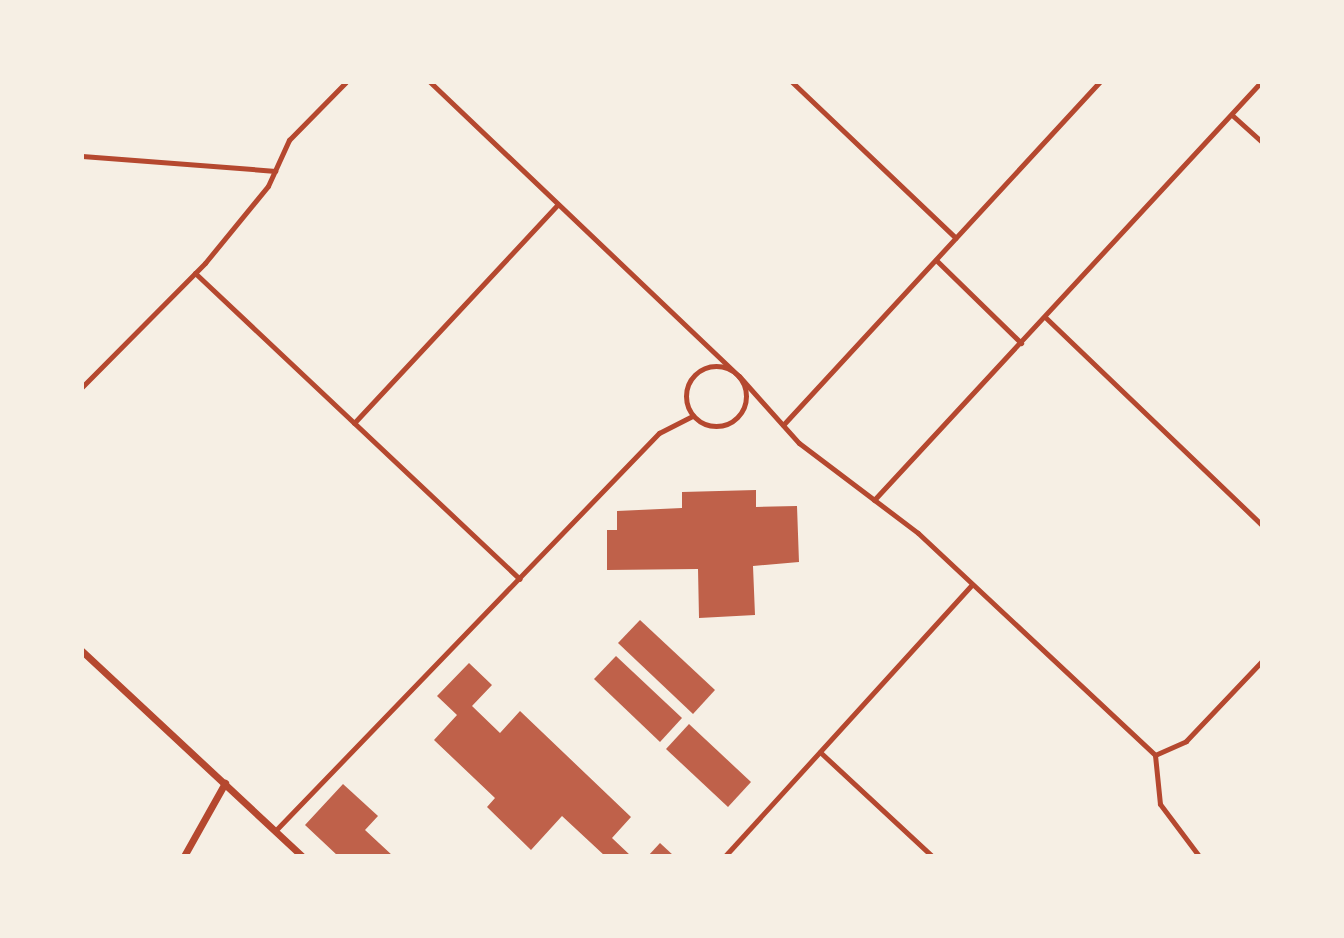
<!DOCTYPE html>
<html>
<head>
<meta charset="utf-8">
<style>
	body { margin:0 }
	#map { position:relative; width:1344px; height:938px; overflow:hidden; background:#f6efe4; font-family:"IBM Plex Serif",serif }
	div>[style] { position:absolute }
	.building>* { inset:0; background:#bf614a }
	.service>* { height:5px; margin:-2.5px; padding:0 2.5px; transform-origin:2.5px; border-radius:2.5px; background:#b5482f }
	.service>.ring { margin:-2.5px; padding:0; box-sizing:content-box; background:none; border:5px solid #b5482f; border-radius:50% }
	.minor>* { height:7px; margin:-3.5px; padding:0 3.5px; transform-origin:3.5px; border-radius:3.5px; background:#b5482f }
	span { translate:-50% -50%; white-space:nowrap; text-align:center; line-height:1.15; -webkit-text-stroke:5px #f6efe4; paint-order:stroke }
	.frame { position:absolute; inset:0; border:84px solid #f6efe4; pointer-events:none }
</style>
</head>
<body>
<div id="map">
	<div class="building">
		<i style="clip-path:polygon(756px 490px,756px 507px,797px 506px,799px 562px,753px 566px,755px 615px,699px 618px,698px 569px,607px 570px,607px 530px,617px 530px,617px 511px,682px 508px,682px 492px)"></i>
		<i style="clip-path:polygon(640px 620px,715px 690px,693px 714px,618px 643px)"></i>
		<i style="clip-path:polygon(616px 656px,682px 718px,660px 742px,594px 679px)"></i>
		<i style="clip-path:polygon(469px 663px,492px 685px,472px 706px,500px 733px,520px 711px,631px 817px,612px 838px,631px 856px,605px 856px,562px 816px,531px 850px,487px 807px,495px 798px,434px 740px,457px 715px,437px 696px)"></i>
		<i style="clip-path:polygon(689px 724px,751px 782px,728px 807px,666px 749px)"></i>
		<i style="clip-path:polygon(343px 784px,378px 816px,365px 830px,393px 856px,338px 856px,305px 825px)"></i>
		<i style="clip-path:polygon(660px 843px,674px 856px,648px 856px)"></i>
	</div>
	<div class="service">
		<i style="left:430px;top:82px;width:427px;rotate:43.6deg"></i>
		<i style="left:739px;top:376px;width:90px;rotate:48.2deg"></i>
		<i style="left:799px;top:443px;width:149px;rotate:37.1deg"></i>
		<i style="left:918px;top:533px;width:325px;rotate:43.1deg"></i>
		<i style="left:1155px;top:755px;width:49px;rotate:84.2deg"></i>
		<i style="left:1160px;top:804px;width:65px;rotate:53.1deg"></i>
		<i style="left:792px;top:82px;width:226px;rotate:43.6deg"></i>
		<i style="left:1232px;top:115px;width:40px;rotate:42deg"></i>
		<i style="left:82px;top:156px;width:194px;rotate:4.4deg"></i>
		<i style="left:936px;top:260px;width:119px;rotate:44.3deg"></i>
		<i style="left:195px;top:273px;width:446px;rotate:43.3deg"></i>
		<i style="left:1045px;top:317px;width:301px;rotate:43.8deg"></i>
		<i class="ring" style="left:686px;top:366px;width:55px;height:55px"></i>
		<i style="left:82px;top:387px;width:175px;rotate:-45.2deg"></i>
		<i style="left:205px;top:263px;width:99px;rotate:-50.7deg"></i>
		<i style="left:268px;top:186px;width:51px;rotate:-65.5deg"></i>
		<i style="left:289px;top:140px;width:81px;rotate:-45.5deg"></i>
		<i style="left:354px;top:423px;width:299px;rotate:-47deg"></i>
		<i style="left:783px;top:425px;width:467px;rotate:-47.3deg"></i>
		<i style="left:874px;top:500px;width:570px;rotate:-47.21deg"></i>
		<i style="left:820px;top:752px;width:153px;rotate:42.9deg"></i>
		<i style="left:1155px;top:755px;width:34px;rotate:-24deg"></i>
		<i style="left:1186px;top:741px;width:110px;rotate:-46.5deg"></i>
		<i style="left:275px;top:831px;width:553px;rotate:-46.03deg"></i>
		<i style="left:659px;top:433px;width:38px;rotate:-27deg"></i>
		<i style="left:725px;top:856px;width:367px;rotate:-47.7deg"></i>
	</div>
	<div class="minor">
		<i style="left:82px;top:651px;width:301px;rotate:43deg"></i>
		<i style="left:184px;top:856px;width:84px;rotate:-60.7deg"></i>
	</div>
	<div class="frame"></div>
</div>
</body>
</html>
